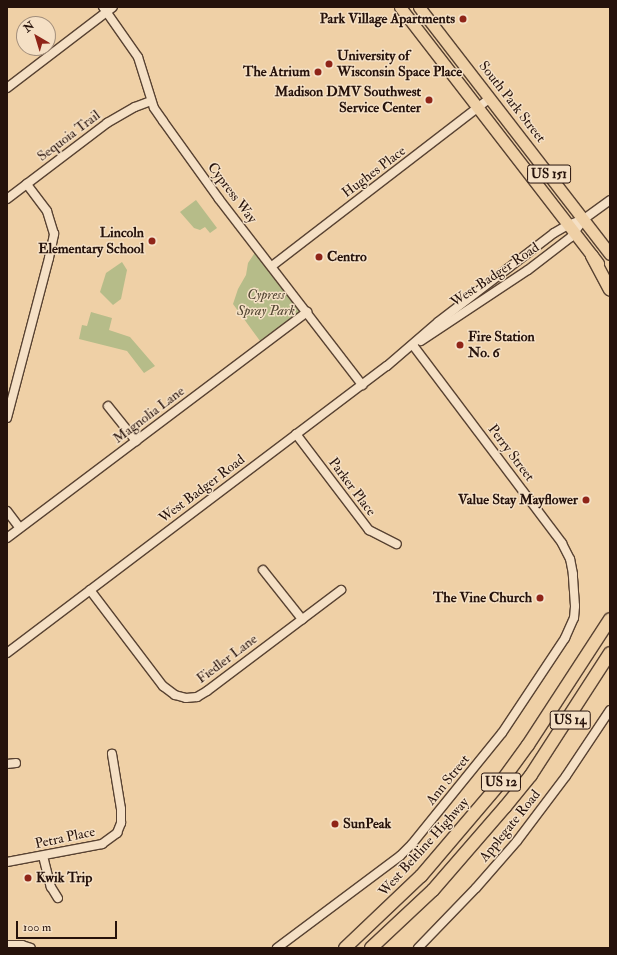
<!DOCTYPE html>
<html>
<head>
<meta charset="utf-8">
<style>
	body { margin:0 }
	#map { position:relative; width:617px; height:955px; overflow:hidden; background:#efd0a6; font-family:"IM FELL Double Pica",serif }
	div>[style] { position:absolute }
	.green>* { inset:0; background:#b6bc89 }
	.roads { filter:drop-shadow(1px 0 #584232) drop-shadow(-1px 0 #584232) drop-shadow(0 1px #584232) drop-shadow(0 -1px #584232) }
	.minor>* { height:8px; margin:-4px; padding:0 4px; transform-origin:4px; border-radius:4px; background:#f5e0c5 }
	.major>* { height:11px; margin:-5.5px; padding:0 5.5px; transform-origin:5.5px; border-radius:5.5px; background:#efd0a6 }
	.highway>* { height:12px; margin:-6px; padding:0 6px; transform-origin:6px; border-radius:6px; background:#efd0a6 }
	.dots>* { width:11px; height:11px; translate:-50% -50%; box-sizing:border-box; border:2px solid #f5e0c5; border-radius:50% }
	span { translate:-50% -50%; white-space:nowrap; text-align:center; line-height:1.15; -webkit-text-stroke:3px #f5e0c5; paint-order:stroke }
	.shield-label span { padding:1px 3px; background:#f5e0c5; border:1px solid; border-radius:3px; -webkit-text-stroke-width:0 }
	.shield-label { font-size:13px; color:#26120b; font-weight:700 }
	.poi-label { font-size:14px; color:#26120b; font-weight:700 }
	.right { translate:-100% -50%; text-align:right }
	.left { translate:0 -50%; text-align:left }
	.street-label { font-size:14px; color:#26120b }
	.park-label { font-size:14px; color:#514531; font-style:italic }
	.frame { position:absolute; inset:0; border:8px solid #26120b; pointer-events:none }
	.north { position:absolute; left:16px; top:16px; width:40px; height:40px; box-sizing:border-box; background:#f5e0c5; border:1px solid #a28e7b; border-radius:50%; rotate:322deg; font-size:11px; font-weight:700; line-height:16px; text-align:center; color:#26120b }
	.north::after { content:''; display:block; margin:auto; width:14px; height:18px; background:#8f2418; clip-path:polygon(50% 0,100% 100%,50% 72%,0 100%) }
	.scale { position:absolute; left:16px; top:921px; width:101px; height:18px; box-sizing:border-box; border:2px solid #26120b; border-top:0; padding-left:5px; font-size:12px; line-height:14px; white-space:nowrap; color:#26120b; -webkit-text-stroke:3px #f5e0c5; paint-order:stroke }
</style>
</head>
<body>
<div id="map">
	<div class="green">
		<i style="clip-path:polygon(196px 200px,217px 228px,210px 233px,205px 227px,200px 230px,194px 228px,180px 212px)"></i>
		<i style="clip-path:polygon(258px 248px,307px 312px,263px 345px,233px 304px,238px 289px,246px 275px,248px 263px)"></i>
		<i style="clip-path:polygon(122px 262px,127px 270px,121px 299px,113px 305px,100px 292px,106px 273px)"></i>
		<i style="clip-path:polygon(91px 312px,112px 318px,109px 330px,130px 337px,155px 366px,144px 373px,127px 351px,79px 339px,82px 325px,87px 326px)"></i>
	</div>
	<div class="roads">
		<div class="minor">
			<i style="left:103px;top:7px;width:61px;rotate:55deg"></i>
			<i style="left:138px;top:57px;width:53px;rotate:72.6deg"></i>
			<i style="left:154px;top:108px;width:16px;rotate:55deg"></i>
			<i style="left:163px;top:121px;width:96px;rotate:54.3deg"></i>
			<i style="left:219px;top:199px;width:235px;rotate:52.4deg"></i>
			<i style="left:7px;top:88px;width:133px;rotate:-37.4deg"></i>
			<i style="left:7px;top:199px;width:126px;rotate:-37.2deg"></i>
			<i style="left:107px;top:123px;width:32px;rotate:-30deg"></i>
			<i style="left:135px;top:107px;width:17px;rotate:-21deg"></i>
			<i style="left:272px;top:266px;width:275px;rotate:-37.6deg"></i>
			<i style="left:421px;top:341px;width:128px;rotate:-33.6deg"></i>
			<i style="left:528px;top:270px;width:54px;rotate:-37.5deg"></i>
			<i style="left:571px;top:237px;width:22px;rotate:-54deg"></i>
			<i style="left:108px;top:406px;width:45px;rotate:51.3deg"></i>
			<i style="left:7px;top:418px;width:165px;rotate:-75.3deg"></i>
			<i style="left:49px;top:258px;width:25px;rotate:-78deg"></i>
			<i style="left:54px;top:234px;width:24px;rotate:-107deg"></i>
			<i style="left:47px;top:211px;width:34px;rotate:-127deg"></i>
			<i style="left:296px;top:434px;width:121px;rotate:52.8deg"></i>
			<i style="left:369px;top:530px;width:31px;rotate:27deg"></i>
			<i style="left:7px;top:511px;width:21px;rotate:53deg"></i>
			<i style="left:7px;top:538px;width:376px;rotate:-37deg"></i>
			<i style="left:263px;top:570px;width:63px;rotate:51.5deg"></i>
			<i style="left:90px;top:590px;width:121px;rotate:52.8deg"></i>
			<i style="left:163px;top:686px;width:15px;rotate:37deg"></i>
			<i style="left:175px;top:695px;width:11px;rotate:15deg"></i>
			<i style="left:186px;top:698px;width:11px;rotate:-5deg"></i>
			<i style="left:197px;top:697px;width:12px;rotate:-31deg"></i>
			<i style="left:207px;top:691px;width:168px;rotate:-37deg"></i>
			<i style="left:7px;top:653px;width:476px;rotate:-37.1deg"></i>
			<i style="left:387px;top:366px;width:67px;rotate:-40.8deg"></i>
			<i style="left:438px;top:322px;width:146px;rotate:-37.5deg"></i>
			<i style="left:554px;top:233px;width:16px;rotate:-30deg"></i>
			<i style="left:568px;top:225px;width:17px;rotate:-21deg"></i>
			<i style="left:584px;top:219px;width:32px;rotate:-36deg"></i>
			<i style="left:7px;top:764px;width:9px;rotate:-6deg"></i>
			<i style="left:43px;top:856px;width:32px;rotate:76deg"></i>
			<i style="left:51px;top:887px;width:13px;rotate:58deg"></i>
			<i style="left:7px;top:862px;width:97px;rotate:-10.7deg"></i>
			<i style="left:102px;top:844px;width:19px;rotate:-36deg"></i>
			<i style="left:117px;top:833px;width:11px;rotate:-68deg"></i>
			<i style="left:121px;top:823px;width:14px;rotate:-90deg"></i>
			<i style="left:121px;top:809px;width:56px;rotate:-99.3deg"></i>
			<i style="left:7px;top:945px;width:15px"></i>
			<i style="left:22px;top:945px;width:9px;rotate:18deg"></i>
			<i style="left:277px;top:948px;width:154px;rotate:-36.8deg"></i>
			<i style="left:400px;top:856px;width:17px;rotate:-45deg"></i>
			<i style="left:412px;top:844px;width:143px;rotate:-51deg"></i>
			<i style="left:502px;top:733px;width:114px;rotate:-56.4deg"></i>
			<i style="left:565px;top:638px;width:22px;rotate:-66deg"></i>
			<i style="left:574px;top:618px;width:12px;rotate:-85deg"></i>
			<i style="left:575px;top:606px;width:32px;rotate:-94deg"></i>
			<i style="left:573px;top:574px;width:15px;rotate:-101deg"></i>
			<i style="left:570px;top:559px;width:18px;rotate:-117deg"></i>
			<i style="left:562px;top:543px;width:248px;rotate:-127deg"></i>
			<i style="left:418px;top:948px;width:83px;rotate:-46deg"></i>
			<i style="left:476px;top:888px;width:62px;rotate:-48.9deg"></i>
			<i style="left:517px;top:841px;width:81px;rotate:-53deg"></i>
			<i style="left:566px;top:776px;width:79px;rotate:-56.3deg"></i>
		</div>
		<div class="major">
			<i style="left:400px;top:7px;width:324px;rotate:52.3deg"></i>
			<i style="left:419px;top:7px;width:312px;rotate:52.3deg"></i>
		</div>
		<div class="highway">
			<i style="left:592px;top:256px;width:38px;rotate:62deg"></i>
			<i style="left:345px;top:948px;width:105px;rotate:-43.5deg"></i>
			<i style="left:421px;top:876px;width:123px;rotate:-49.6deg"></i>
			<i style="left:501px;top:782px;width:46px;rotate:-53.9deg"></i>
			<i style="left:528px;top:745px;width:150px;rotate:-56.9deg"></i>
			<i style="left:371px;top:948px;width:85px;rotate:-43.1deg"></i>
			<i style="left:433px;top:890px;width:110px;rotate:-49.1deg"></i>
			<i style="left:505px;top:807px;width:41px;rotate:-50.9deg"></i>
			<i style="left:531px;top:775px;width:145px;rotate:-57.1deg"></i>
		</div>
	</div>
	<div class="dots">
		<i style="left:463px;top:19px;background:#8f2418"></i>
		<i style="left:329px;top:64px;background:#8f2418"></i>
		<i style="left:318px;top:72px;background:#8f2418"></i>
		<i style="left:429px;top:100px;background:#8f2418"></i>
		<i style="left:152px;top:241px;background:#8f2418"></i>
		<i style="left:319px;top:257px;background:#8f2418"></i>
		<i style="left:460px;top:345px;background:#8f2418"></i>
		<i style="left:586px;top:500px;background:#8f2418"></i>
		<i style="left:540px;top:598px;background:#8f2418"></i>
		<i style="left:335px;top:824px;background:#8f2418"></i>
		<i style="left:28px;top:878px;background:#8f2418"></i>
	</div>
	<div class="shield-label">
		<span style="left:549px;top:174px">US 151</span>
		<span style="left:570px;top:720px">US 14</span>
		<span style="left:501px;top:782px">US 12</span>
	</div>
	<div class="poi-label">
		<span class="right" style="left:455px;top:19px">Park Village Apartments</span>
		<span class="left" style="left:337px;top:64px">University of<br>Wisconsin Space Place</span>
		<span class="right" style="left:310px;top:72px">The Atrium</span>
		<span class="right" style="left:421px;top:100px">Madison DMV Southwest<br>Service Center</span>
		<span class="right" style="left:144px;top:241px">Lincoln<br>Elementary School</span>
		<span class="left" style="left:327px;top:257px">Centro</span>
		<span class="left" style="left:468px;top:345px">Fire Station<br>No. 6</span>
		<span class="right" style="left:578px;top:500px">Value Stay Mayflower</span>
		<span class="right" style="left:532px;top:598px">The Vine Church</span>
		<span class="left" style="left:343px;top:824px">SunPeak</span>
		<span class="left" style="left:36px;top:878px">Kwik Trip</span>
	</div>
	<div class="street-label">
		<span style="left:512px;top:102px;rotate:52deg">South Park Street</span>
		<span style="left:69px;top:136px;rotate:-37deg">Sequoia Trail</span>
		<span style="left:374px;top:172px;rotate:-37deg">Hughes Place</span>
		<span style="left:232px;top:193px;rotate:53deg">Cypress Way</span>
		<span style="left:495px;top:275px;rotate:-34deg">West Badger Road</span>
		<span style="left:149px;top:415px;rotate:-37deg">Magnolia Lane</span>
		<span style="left:511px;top:453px;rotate:53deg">Perry Street</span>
		<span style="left:352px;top:487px;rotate:53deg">Parker Place</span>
		<span style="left:202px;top:489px;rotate:-37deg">West Badger Road</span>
		<span style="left:227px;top:659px;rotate:-37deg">Fiedler Lane</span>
		<span style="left:448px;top:780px;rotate:-51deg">Ann Street</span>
		<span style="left:510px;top:826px;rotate:-51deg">Applegate Road</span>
		<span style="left:65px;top:838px;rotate:-12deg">Petra Place</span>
		<span style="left:424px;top:847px;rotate:-48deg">West Beltline Highway</span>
	</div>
	<div class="park-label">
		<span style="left:266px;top:303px">Cypress<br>Spray Park</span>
	</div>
	<div class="frame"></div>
	<div class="north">N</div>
	<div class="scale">100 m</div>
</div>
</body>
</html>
